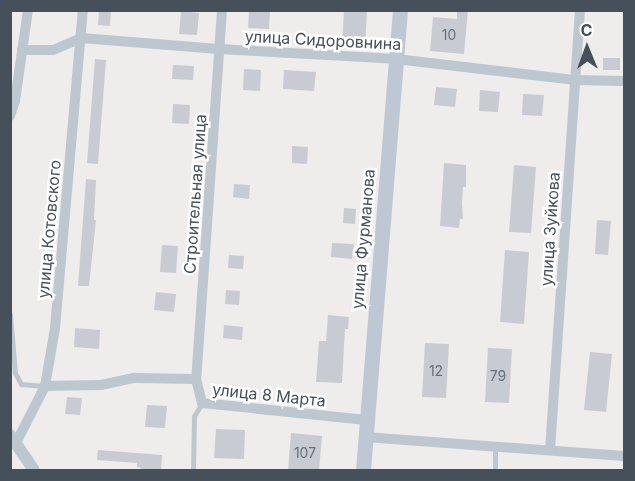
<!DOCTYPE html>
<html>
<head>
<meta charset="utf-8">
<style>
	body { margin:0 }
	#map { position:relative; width:635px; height:481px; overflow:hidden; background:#efecec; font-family:Inter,sans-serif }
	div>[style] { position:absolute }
	.building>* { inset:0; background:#c9cbd2 }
	.service>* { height:5px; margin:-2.5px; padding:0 2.5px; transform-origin:2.5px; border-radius:2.5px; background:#bdc7cf }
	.minor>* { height:10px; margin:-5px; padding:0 5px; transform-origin:5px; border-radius:5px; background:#bdc7cf }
	.tertiary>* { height:12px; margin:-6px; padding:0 6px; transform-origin:6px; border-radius:6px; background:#bdc7cf }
	.secondary>* { height:15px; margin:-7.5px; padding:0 7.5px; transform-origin:7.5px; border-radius:7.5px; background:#bdc8d4 }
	span { translate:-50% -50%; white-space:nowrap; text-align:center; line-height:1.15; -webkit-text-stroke:5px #fff; paint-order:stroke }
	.number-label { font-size:14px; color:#666f78 }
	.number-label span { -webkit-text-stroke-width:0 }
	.street-label { font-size:16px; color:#45505a }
	.frame { position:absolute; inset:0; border:12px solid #45505a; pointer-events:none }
	.north { position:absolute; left:557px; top:18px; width:60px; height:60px; -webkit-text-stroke:4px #fff; paint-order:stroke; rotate:359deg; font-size:16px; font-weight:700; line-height:24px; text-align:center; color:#45505a }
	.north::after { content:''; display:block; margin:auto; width:21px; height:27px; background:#45505a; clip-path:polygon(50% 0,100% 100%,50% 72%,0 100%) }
</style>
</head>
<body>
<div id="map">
	<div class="building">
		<i style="clip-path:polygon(99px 10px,111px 10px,110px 26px,98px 25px)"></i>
		<i style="clip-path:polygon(249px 10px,270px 10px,269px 29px,248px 28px)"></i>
		<i style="clip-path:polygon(344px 10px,367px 10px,365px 48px,342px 46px)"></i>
		<i style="clip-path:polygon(457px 10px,468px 10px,464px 54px,430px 51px,433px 17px,457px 19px)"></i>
		<i style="clip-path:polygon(181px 11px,199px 13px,197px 35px,179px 34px)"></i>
		<i style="clip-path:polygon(603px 58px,620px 58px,620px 70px,603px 70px)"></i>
		<i style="clip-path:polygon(95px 59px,106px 60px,98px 164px,87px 163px)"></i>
		<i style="clip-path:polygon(173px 65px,194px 66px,193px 80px,172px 79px)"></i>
		<i style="clip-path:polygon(244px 69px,261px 70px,260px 91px,243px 90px)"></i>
		<i style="clip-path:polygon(284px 70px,316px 72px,314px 91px,283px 89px)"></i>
		<i style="clip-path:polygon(436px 87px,457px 89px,455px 107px,434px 105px)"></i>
		<i style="clip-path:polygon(480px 90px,500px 92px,498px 112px,479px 111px)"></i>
		<i style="clip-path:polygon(523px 94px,544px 95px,542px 116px,522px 115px)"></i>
		<i style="clip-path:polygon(173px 104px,190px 105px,189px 124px,172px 123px)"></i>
		<i style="clip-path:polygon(292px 146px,308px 147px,307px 164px,292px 163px)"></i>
		<i style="clip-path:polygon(444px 163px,466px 165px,466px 187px,463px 187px,462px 203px,463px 219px,460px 219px,459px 228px,440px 226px)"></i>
		<i style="clip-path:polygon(514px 165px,536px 167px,531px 233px,509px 232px)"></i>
		<i style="clip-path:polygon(86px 179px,96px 180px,94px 220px,96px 220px,89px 286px,78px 286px)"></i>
		<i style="clip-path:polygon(234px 184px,250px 185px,249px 199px,233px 197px)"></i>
		<i style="clip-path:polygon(344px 208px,356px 209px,355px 224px,343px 223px)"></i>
		<i style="clip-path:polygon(597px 220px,611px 221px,608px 255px,595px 254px)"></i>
		<i style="clip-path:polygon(332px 243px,354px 244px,352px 259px,331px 257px)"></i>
		<i style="clip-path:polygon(162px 245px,178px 246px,176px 273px,160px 272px)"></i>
		<i style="clip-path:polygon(505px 250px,529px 252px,524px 324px,500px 322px)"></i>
		<i style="clip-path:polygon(229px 255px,244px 256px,243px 269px,228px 268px)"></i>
		<i style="clip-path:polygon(226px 290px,240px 291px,239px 305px,225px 304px)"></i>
		<i style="clip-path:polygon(156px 292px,176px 294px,174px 312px,154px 310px)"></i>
		<i style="clip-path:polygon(328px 315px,349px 317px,348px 329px,345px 329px,342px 383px,316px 382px,319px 341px,326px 341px)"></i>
		<i style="clip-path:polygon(224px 325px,243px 327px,242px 340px,223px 338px)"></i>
		<i style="clip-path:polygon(75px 328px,100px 330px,99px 349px,74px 347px)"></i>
		<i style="clip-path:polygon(425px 343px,449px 344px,446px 398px,422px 397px)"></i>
		<i style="clip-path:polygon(488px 348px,512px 349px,509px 403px,485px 402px)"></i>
		<i style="clip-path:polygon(590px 352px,612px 354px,606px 412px,584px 410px)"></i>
		<i style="clip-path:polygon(67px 397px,82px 398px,80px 415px,65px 414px)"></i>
		<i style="clip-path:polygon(147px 405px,167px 406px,165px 428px,145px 427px)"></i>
		<i style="clip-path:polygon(216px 429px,245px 430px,244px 459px,214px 458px)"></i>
		<i style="clip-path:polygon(291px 433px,322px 436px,319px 471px,288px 471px)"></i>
		<i style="clip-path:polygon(98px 450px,162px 455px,161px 471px,140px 471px,141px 468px,137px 467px,137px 463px,97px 460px)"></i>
	</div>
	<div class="service">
		<i style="left:10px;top:314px;width:59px;rotate:85.2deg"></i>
		<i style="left:15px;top:373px;width:13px;rotate:61deg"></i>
		<i style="left:21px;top:384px;width:24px;rotate:5deg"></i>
		<i style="left:193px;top:470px;width:54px;rotate:-88.9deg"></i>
		<i style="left:194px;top:416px;width:15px;rotate:-58deg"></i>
		<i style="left:495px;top:470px;width:23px;rotate:-90deg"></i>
	</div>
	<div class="minor">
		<i style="left:222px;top:10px;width:370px;rotate:94deg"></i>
		<i style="left:196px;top:379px;width:25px;rotate:76deg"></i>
		<i style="left:202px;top:403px;width:165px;rotate:5.9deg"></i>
		<i style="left:22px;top:50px;width:31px"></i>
		<i style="left:53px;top:50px;width:30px;rotate:-23deg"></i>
		<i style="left:81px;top:38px;width:138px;rotate:4.6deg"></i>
		<i style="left:219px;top:49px;width:177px;rotate:3.2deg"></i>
		<i style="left:396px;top:59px;width:181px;rotate:6.7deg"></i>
		<i style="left:576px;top:80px;width:48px;rotate:1.2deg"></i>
		<i style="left:10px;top:116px;width:16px;rotate:-72deg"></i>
		<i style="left:15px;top:101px;width:92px;rotate:-81.9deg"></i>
		<i style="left:45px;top:386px;width:56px;rotate:-1deg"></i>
		<i style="left:101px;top:385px;width:35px;rotate:-12deg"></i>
		<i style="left:135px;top:378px;width:61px;rotate:0.9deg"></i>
		<i style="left:365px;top:437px;width:260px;rotate:4.2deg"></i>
		<i style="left:16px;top:443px;width:64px;rotate:-63deg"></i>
		<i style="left:45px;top:386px;width:59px;rotate:-80.2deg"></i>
		<i style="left:55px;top:328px;width:319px;rotate:-85deg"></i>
		<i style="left:550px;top:450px;width:441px;rotate:-86.1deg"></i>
	</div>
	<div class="tertiary">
		<i style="left:10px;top:435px;width:42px;rotate:55.6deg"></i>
	</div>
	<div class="secondary">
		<i style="left:363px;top:470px;width:461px;rotate:-85.4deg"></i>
	</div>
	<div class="number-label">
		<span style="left:449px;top:35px">10</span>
		<span style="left:436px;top:371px">12</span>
		<span style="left:498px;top:376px">79</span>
		<span style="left:305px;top:453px">107</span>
	</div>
	<div class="street-label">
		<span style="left:323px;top:40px;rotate:3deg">улица Сидоровнина</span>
		<span style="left:195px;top:194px;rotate:-86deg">Строительная улица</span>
		<span style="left:49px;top:229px;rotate:-85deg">улица Котовского</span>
		<span style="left:550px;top:229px;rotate:-86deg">улица Зуйкова</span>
		<span style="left:363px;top:239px;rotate:-85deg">улица Фурманова</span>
		<span style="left:269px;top:395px;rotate:6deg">улица 8 Марта</span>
	</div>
	<div class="frame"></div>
	<div class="north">С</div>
</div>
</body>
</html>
